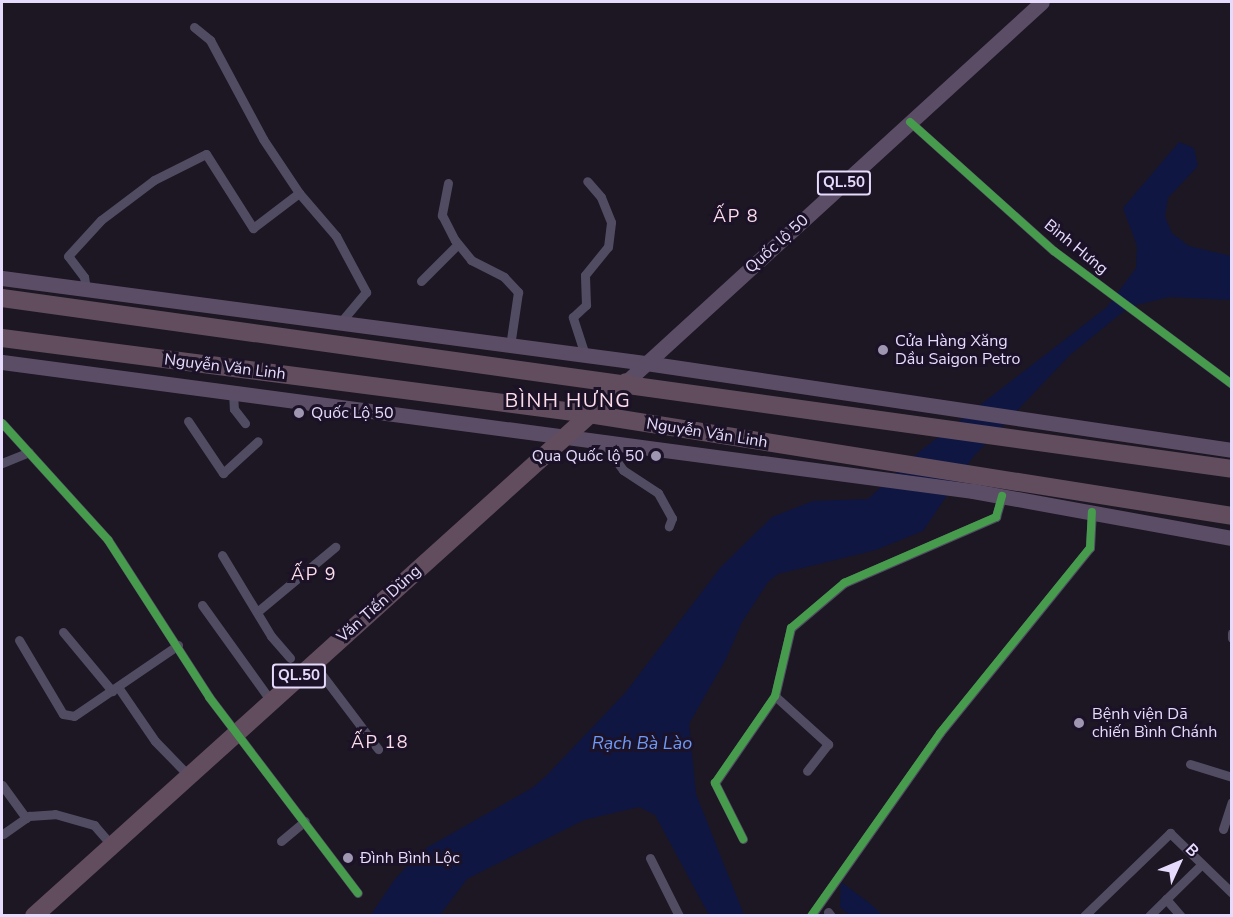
<!DOCTYPE html>
<html>
<head>
<meta charset="utf-8">
<style>
	body { margin:0 }
	#map { position:relative; width:1233px; height:917px; overflow:hidden; background:#1c1723; font-family:"Nunito Sans",sans-serif }
	div>[style] { position:absolute }
	.water>* { inset:0; background:#0f1642 }
	.street>* { height:9px; margin:-4.5px; padding:0 4.5px; transform-origin:4.5px; border-radius:4.5px; background:#524c63 }
	.primary>* { height:15px; margin:-7.5px; padding:0 7.5px; transform-origin:7.5px; border-radius:7.5px; background:#5c4d67 }
	.highway>* { height:18px; margin:-9px; padding:0 9px; transform-origin:9px; border-radius:9px; background:#624d5f }
	.cycleway>* { height:8px; margin:-4px; padding:0 4px; transform-origin:4px; border-radius:4px; background:#469c4c }
	.dots>* { width:16px; height:16px; translate:-50% -50%; box-sizing:border-box; border:3px solid #1b1228; border-radius:50% }
	span { translate:-50% -50%; white-space:nowrap; text-align:center; line-height:1.15; -webkit-text-stroke:6px #1b1228; paint-order:stroke }
	.shield-label span { padding:2px 4px; background:#1b1228; border:2px solid; border-radius:4px; -webkit-text-stroke-width:0 }
	.shield-label { font-size:15px; color:#e6dbfd; font-weight:700 }
	.street-label { font-size:16px; color:#e6dbfd }
	.poi-label { font-size:16px; color:#e6dbfd }
	.left { translate:0 -50%; text-align:left }
	.right { translate:-100% -50%; text-align:right }
	.neighbourhood-label { font-size:18px; color:#fdddea; letter-spacing:1.5px }
	.water-label { font-size:18px; color:#6f9af7; font-style:italic }
	.quarter-label { font-size:20px; color:#fdddea; letter-spacing:1.5px }
	.frame { position:absolute; inset:0; border:3px solid #e6dbfd; pointer-events:none }
	.north { position:absolute; left:1149px; top:833px; width:60px; height:60px; -webkit-text-stroke:4px #1b1228; paint-order:stroke; rotate:46deg; font-size:16px; font-weight:700; line-height:24px; text-align:center; color:#e6dbfd }
	.north::after { content:''; display:block; margin:auto; width:21px; height:27px; background:#e6dbfd; clip-path:polygon(50% 0,100% 100%,50% 72%,0 100%) }
</style>
</head>
<body>
<div id="map">
	<div class="water">
		<i style="clip-path:polygon(1179px 142px,1194px 148px,1198px 166px,1168px 198px,1165px 217px,1172px 233px,1189px 246px,1231px 256px,1231px 300px,1169px 297px,1129px 307px,1070px 355px,973px 457px,923px 531px,876px 550px,778px 574px,768px 582px,742px 622px,726px 659px,689px 724px,696px 794px,744px 915px,709px 915px,655px 815px,639px 807px,584px 820px,467px 879px,440px 915px,370px 916px,395px 879px,421px 851px,532px 788px,546px 776px,625px 693px,720px 568px,772px 517px,813px 501px,868px 499px,919px 452px,1107px 307px,1136px 268px,1137px 246px,1123px 208px)"></i>
		<i style="clip-path:polygon(841px 882px,872px 905px,882px 915px,849px 915px,840px 907px)"></i>
	</div>
	<div class="street">
		<i style="left:194px;top:27px;width:21px;rotate:39deg"></i>
		<i style="left:210px;top:40px;width:112px;rotate:61.8deg"></i>
		<i style="left:263px;top:139px;width:65px;rotate:56.3deg"></i>
		<i style="left:299px;top:193px;width:57px;rotate:49.3deg"></i>
		<i style="left:336px;top:236px;width:64px;rotate:61.8deg"></i>
		<i style="left:366px;top:292px;width:40px;rotate:130deg"></i>
		<i style="left:910px;top:122px;width:193px;rotate:41.9deg"></i>
		<i style="left:1054px;top:251px;width:222px;rotate:36.8deg"></i>
		<i style="left:448px;top:183px;width:33px;rotate:101deg"></i>
		<i style="left:442px;top:215px;width:28px;rotate:63deg"></i>
		<i style="left:455px;top:240px;width:26px;rotate:51deg"></i>
		<i style="left:471px;top:260px;width:37px;rotate:27deg"></i>
		<i style="left:504px;top:277px;width:21px;rotate:47deg"></i>
		<i style="left:518px;top:292px;width:55px;rotate:98.4deg"></i>
		<i style="left:421px;top:281px;width:52px;rotate:-45deg"></i>
		<i style="left:86px;top:289px;width:12px;rotate:-99deg"></i>
		<i style="left:84px;top:277px;width:26px;rotate:-127deg"></i>
		<i style="left:68px;top:256px;width:49px;rotate:-47.5deg"></i>
		<i style="left:101px;top:220px;width:66px;rotate:-37deg"></i>
		<i style="left:154px;top:180px;width:58px;rotate:-26.6deg"></i>
		<i style="left:206px;top:154px;width:88px;rotate:57.6deg"></i>
		<i style="left:253px;top:228px;width:58px;rotate:-37.3deg"></i>
		<i style="left:585px;top:355px;width:40px;rotate:-108deg"></i>
		<i style="left:573px;top:317px;width:18px;rotate:-43deg"></i>
		<i style="left:586px;top:305px;width:30px;rotate:-92deg"></i>
		<i style="left:585px;top:275px;width:36px;rotate:-51deg"></i>
		<i style="left:608px;top:247px;width:25px;rotate:-83deg"></i>
		<i style="left:611px;top:222px;width:27px;rotate:-112deg"></i>
		<i style="left:601px;top:197px;width:21px;rotate:-131deg"></i>
		<i style="left:233px;top:392px;width:17px;rotate:87deg"></i>
		<i style="left:234px;top:409px;width:18px;rotate:52deg"></i>
		<i style="left:188px;top:421px;width:63px;rotate:56.1deg"></i>
		<i style="left:223px;top:473px;width:47px;rotate:-42.4deg"></i>
		<i style="left:2px;top:423px;width:158px;rotate:47.8deg"></i>
		<i style="left:108px;top:540px;width:187px;rotate:57.2deg"></i>
		<i style="left:209px;top:697px;width:246px;rotate:52.8deg"></i>
		<i style="left:602px;top:441px;width:36px;rotate:54deg"></i>
		<i style="left:623px;top:470px;width:42px;rotate:33.3deg"></i>
		<i style="left:658px;top:493px;width:29px;rotate:61deg"></i>
		<i style="left:672px;top:518px;width:9px;rotate:111deg"></i>
		<i style="left:2px;top:463px;width:29px;rotate:-22deg"></i>
		<i style="left:222px;top:555px;width:95px;rotate:58.8deg"></i>
		<i style="left:271px;top:636px;width:29px;rotate:49deg"></i>
		<i style="left:202px;top:605px;width:118px;rotate:54.3deg"></i>
		<i style="left:257px;top:612px;width:102px;rotate:-39.8deg"></i>
		<i style="left:63px;top:632px;width:77px;rotate:50.3deg"></i>
		<i style="left:1232px;top:633px;width:5px;rotate:90deg"></i>
		<i style="left:19px;top:640px;width:86px;rotate:59.3deg"></i>
		<i style="left:63px;top:714px;width:11px;rotate:10deg"></i>
		<i style="left:74px;top:716px;width:126px;rotate:-34.3deg"></i>
		<i style="left:313px;top:663px;width:108px;rotate:52.9deg"></i>
		<i style="left:118px;top:687px;width:65px;rotate:55.6deg"></i>
		<i style="left:155px;top:741px;width:49px;rotate:45.8deg"></i>
		<i style="left:775px;top:696px;width:72px;rotate:42.2deg"></i>
		<i style="left:828px;top:744px;width:34px;rotate:128deg"></i>
		<i style="left:1190px;top:764px;width:44px;rotate:17.2deg"></i>
		<i style="left:2px;top:785px;width:41px;rotate:54deg"></i>
		<i style="left:1223px;top:829px;width:28px;rotate:-72deg"></i>
		<i style="left:3px;top:834px;width:32px;rotate:-35deg"></i>
		<i style="left:29px;top:816px;width:26px;rotate:-4deg"></i>
		<i style="left:55px;top:814px;width:41px;rotate:15.8deg"></i>
		<i style="left:94px;top:825px;width:28px;rotate:49deg"></i>
		<i style="left:743px;top:839px;width:63px;rotate:-116.6deg"></i>
		<i style="left:715px;top:783px;width:106px;rotate:-55.4deg"></i>
		<i style="left:775px;top:696px;width:70px;rotate:-76.8deg"></i>
		<i style="left:791px;top:628px;width:70px;rotate:-40.3deg"></i>
		<i style="left:844px;top:583px;width:166px;rotate:-23.5deg"></i>
		<i style="left:996px;top:517px;width:22px;rotate:-74deg"></i>
		<i style="left:281px;top:841px;width:31px;rotate:-40deg"></i>
		<i style="left:650px;top:858px;width:65px;rotate:63.4deg"></i>
		<i style="left:1166px;top:899px;width:23px;rotate:49deg"></i>
		<i style="left:828px;top:912px;width:5px;rotate:53deg"></i>
		<i style="left:811px;top:916px;width:224px;rotate:-54.8deg"></i>
		<i style="left:940px;top:733px;width:238px;rotate:-51deg"></i>
		<i style="left:1090px;top:548px;width:36px;rotate:-87deg"></i>
		<i style="left:1084px;top:916px;width:120px;rotate:-44deg"></i>
		<i style="left:1170px;top:833px;width:86px;rotate:44.1deg"></i>
		<i style="left:1149px;top:916px;width:74px;rotate:-44.5deg"></i>
	</div>
	<div class="primary">
		<i style="left:2px;top:278px;width:650px;rotate:7.52deg"></i>
		<i style="left:646px;top:363px;width:592px;rotate:8.44deg"></i>
		<i style="left:2px;top:362px;width:980px;rotate:7.57deg"></i>
		<i style="left:973px;top:491px;width:263px;rotate:10.3deg"></i>
		<i style="left:626px;top:382px;width:563px;rotate:-42.41deg"></i>
	</div>
	<div class="highway">
		<i style="left:2px;top:298px;width:1242px;rotate:7.91deg"></i>
		<i style="left:2px;top:338px;width:592px;rotate:7.38deg"></i>
		<i style="left:589px;top:414px;width:651px;rotate:9.01deg"></i>
		<i style="left:34px;top:916px;width:797px;rotate:-42.05deg"></i>
	</div>
	<div class="cycleway">
		<i style="left:910px;top:122px;width:193px;rotate:41.9deg"></i>
		<i style="left:1054px;top:251px;width:222px;rotate:36.8deg"></i>
		<i style="left:2px;top:423px;width:158px;rotate:47.8deg"></i>
		<i style="left:108px;top:540px;width:187px;rotate:57.2deg"></i>
		<i style="left:209px;top:697px;width:246px;rotate:52.8deg"></i>
		<i style="left:743px;top:839px;width:63px;rotate:-116.6deg"></i>
		<i style="left:715px;top:783px;width:106px;rotate:-55.4deg"></i>
		<i style="left:775px;top:696px;width:70px;rotate:-76.8deg"></i>
		<i style="left:791px;top:628px;width:70px;rotate:-40.3deg"></i>
		<i style="left:844px;top:583px;width:166px;rotate:-23.5deg"></i>
		<i style="left:996px;top:517px;width:22px;rotate:-74deg"></i>
		<i style="left:811px;top:916px;width:224px;rotate:-54.8deg"></i>
		<i style="left:940px;top:733px;width:238px;rotate:-51deg"></i>
		<i style="left:1090px;top:548px;width:36px;rotate:-87deg"></i>
	</div>
	<div class="dots">
		<i style="left:883px;top:350px;background:#9f96b1"></i>
		<i style="left:299px;top:413px;background:#9f96b1"></i>
		<i style="left:656px;top:456px;background:#9f96b1"></i>
		<i style="left:1079px;top:723px;background:#9f96b1"></i>
		<i style="left:348px;top:858px;background:#9f96b1"></i>
	</div>
	<div class="shield-label">
		<span style="left:844px;top:183px">QL.50</span>
		<span style="left:299px;top:676px">QL.50</span>
	</div>
	<div class="street-label">
		<span style="left:777px;top:244px;rotate:-42deg">Quốc lộ 50</span>
		<span style="left:1076px;top:247px;rotate:39deg">Bình Hưng</span>
		<span style="left:225px;top:367px;rotate:7deg">Nguyễn Văn Linh</span>
		<span style="left:707px;top:433px;rotate:9deg">Nguyễn Văn Linh</span>
		<span style="left:379px;top:604px;rotate:-42deg">Văn Tiến Dũng</span>
	</div>
	<div class="poi-label">
		<span class="left" style="left:895px;top:350px">Cửa Hàng Xăng<br>Dầu Saigon Petro</span>
		<span class="left" style="left:311px;top:413px">Quốc Lộ 50</span>
		<span class="right" style="left:644px;top:456px">Qua Quốc lộ 50</span>
		<span class="left" style="left:1092px;top:723px">Bệnh viện Dã<br>chiến Bình Chánh</span>
		<span class="left" style="left:360px;top:858px">Đình Bình Lộc</span>
	</div>
	<div class="neighbourhood-label">
		<span style="left:736px;top:216px">ẤP 8</span>
		<span style="left:314px;top:574px">ẤP 9</span>
		<span style="left:380px;top:742px">ẤP 18</span>
	</div>
	<div class="water-label">
		<span style="left:642px;top:743px">Rạch Bà Lào</span>
	</div>
	<div class="quarter-label">
		<span style="left:568px;top:400px">BÌNH HƯNG</span>
	</div>
	<div class="frame"></div>
	<div class="north">B</div>
</div>
</body>
</html>
